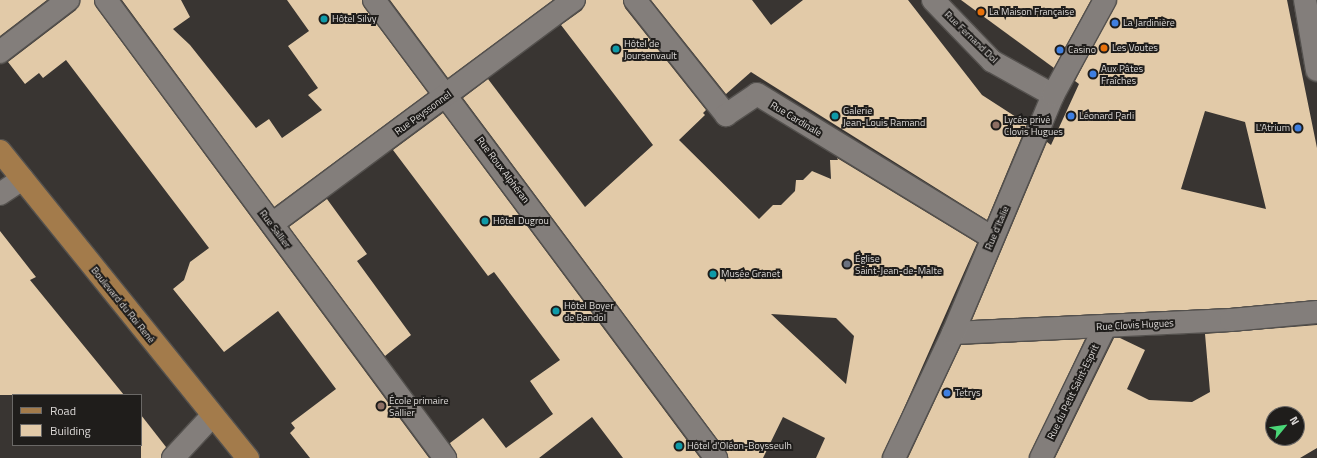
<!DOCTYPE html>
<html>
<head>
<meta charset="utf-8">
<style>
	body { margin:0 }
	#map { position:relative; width:1317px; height:458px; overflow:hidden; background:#393532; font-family:"Titillium Web",sans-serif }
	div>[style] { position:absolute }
	.building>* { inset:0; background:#e2caa8 }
	.roads { filter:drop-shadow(1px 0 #54514e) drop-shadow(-1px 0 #54514e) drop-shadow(0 1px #54514e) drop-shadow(0 -1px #54514e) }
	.minor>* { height:22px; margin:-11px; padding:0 11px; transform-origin:11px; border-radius:11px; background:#837e7b }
	.major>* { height:22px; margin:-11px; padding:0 11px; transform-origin:11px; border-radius:11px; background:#a37b4b }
	.dots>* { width:11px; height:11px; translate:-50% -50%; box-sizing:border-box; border:2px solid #1f1d1b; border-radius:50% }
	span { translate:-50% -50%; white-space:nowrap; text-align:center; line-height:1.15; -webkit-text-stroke:4px #1f1d1b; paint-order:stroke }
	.poi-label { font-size:10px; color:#dbd8d6 }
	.left { translate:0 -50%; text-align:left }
	.right { translate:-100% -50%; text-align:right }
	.street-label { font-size:10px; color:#dbd8d6 }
	.legend { position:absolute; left:12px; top:394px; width:130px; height:52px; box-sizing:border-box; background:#1f1d1b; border:1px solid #6a6866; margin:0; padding:5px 7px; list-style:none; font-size:12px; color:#dbd8d6 }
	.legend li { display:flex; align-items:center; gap:8px; height:20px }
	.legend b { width:20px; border:1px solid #6a6866 }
	.north { position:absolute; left:1265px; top:406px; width:40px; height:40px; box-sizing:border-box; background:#1f1d1b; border:1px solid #6a6866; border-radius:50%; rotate:61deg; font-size:11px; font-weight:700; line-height:16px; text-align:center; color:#dbd8d6 }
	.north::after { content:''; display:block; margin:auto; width:14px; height:18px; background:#4ad677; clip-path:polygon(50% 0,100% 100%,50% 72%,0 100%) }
</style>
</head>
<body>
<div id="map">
	<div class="building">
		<i style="clip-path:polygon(0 0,47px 0,0 36px)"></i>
		<i style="clip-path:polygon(80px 0,94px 0,96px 7px,429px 458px,310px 458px,290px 433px,295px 428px,291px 423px,336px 389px,278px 311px,224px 352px,173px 289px,184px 280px,190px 262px,209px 248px,66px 60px,43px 78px,39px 73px,25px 84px,8px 62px,76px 10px)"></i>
		<i style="clip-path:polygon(122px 0,181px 0,190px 17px,173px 29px,190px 45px,256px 128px,269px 119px,282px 138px,322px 110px,308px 95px,318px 88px,288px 46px,309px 31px,287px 0,362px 0,364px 7px,428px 93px,274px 207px)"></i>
		<i style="clip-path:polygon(390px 0,553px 0,448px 78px)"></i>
		<i style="clip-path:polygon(evenodd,586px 0,623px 0,625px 8px,706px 110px,703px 113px,705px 115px,679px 140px,759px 219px,773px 205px,781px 205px,795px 191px,796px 180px,803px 180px,812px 171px,831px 179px,830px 160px,838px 160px,837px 158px,977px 243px,882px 458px,816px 458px,825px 438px,783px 417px,763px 458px,728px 458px,726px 451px,463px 98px,488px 79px,585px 207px,653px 145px,561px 25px,582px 10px,586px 0,771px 314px,836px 318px,854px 336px,846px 384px,771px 314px)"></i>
		<i style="clip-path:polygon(651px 0,752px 0,771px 25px,803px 0,908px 0,982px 95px,1027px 124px,987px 220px,751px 72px,726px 94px)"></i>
		<i style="clip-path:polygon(961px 0,1091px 0,1054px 68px)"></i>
		<i style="clip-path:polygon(evenodd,1117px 0,1287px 0,1317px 148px,1317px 300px,1230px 308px,972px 320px,1047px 142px,1051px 145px,1079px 84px,1075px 81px,1117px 0,1205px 111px,1245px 122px,1266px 209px,1181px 189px,1205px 111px)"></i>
		<i style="clip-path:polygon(443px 113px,700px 458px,623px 458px,592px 417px,539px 458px,457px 458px,450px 443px,483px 418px,506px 448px,553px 414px,530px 381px,560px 360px,494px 272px,488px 276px,393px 150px)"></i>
		<i style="clip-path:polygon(327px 199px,367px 254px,357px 261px,411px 335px,385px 356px,289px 227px)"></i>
		<i style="clip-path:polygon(0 231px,36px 277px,30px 280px,124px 395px,0 395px)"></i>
		<i style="clip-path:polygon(evenodd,1317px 325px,1317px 448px,1300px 458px,1055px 458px,1114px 338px,1120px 338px,1145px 350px,1127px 389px,1149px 400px,1192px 402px,1210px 392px,1205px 334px,1317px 325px,1273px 414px,1297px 414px,1297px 438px,1273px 438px,1273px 414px)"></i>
		<i style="clip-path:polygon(1085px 339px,1029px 458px,908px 458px,961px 345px)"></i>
		<i style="clip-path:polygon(141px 415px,166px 447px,161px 458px,141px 458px)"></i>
	</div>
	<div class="roads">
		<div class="minor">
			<i style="left:106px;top:0;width:570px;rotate:53.49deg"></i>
			<i style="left:374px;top:0;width:572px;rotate:53.25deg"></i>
			<i style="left:635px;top:0;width:147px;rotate:51.6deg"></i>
			<i style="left:726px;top:115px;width:37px;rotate:-34deg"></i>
			<i style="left:757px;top:94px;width:276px;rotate:31.4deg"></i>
			<i style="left:933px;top:0;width:85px;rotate:46deg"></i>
			<i style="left:992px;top:61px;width:70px;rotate:29.1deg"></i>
			<i style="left:1305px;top:0;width:71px;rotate:80.3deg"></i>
			<i style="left:0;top:52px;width:86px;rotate:-37.4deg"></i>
			<i style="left:0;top:194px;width:27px;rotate:-34deg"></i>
			<i style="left:272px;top:224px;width:376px;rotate:-36.6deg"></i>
			<i style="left:953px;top:333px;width:278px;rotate:-2.7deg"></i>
			<i style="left:1231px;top:320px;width:86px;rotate:-5.3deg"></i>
			<i style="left:173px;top:458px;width:57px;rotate:-47.1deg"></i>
			<i style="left:894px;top:458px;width:138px;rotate:-64.7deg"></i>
			<i style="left:953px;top:333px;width:258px;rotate:-67.2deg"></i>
			<i style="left:1053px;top:95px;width:108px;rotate:-61.3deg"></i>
			<i style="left:1041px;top:458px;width:146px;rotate:-64deg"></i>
		</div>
		<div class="major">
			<i style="left:0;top:151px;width:395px;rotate:51.1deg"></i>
		</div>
	</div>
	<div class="dots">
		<i style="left:981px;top:12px;background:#e8710a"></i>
		<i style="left:324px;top:19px;background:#0f9aa8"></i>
		<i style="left:1115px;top:23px;background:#3f7fe0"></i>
		<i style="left:1104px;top:48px;background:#e8710a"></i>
		<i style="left:616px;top:49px;background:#0f9aa8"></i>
		<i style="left:1060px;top:50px;background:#3f7fe0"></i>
		<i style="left:1093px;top:74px;background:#3f7fe0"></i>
		<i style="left:835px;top:116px;background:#0f9aa8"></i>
		<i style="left:1071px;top:116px;background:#3f7fe0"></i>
		<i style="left:996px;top:125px;background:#8d6e63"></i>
		<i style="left:1298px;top:128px;background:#3f7fe0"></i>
		<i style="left:485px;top:221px;background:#0f9aa8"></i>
		<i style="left:847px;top:264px;background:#6b7280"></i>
		<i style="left:713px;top:274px;background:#0f9aa8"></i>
		<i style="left:556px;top:311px;background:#0f9aa8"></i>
		<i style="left:947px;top:393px;background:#3f7fe0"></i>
		<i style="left:381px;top:406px;background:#8d6e63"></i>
		<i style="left:679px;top:446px;background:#0f9aa8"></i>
	</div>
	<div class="poi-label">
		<span class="left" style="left:989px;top:12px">La Maison Française</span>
		<span class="left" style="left:332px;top:19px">Hôtel Silvy</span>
		<span class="left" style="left:1123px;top:23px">La Jardinière</span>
		<span class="left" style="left:624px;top:49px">Hôtel de<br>Joursenvault</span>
		<span class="left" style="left:1112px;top:48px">Les Voutes</span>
		<span class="left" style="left:1068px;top:50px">Casino</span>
		<span class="left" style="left:1101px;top:74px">Aux Pâtes<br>Fraîches</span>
		<span class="left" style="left:843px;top:116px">Galerie<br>Jean-Louis Ramand</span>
		<span class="left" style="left:1079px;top:116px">Léonard Parli</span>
		<span class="left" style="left:1004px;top:125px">Lycée privé<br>Clovis Hugues</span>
		<span class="right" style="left:1290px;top:128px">L'Atrium</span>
		<span class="left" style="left:493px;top:221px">Hôtel Dugrou</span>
		<span class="left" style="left:855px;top:264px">Église<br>Saint-Jean-de-Malte</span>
		<span class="left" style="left:721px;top:274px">Musée Granet</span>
		<span class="left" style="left:564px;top:311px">Hôtel Boyer<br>de Bandol</span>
		<span class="left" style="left:955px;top:393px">Tetrys</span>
		<span class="left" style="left:389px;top:406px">École primaire<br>Sallier</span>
		<span class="left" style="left:687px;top:446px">Hôtel d'Oléon-Boysseulh</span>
	</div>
	<div class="street-label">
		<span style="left:971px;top:37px;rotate:44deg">Rue Fernand Dol</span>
		<span style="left:423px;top:113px;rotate:-36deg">Rue Peyssonnel</span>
		<span style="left:796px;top:119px;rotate:31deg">Rue Cardinale</span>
		<span style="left:503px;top:170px;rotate:53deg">Rue Roux Alphéran</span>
		<span style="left:997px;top:228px;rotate:-67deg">Rue d'Italie</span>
		<span style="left:275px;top:229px;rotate:53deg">Rue Sallier</span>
		<span style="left:123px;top:305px;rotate:51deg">Boulevard du Roi René</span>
		<span style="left:1135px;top:325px;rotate:-3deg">Rue Clovis Hugues</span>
		<span style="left:1073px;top:392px;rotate:-64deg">Rue du Petit Saint-Esprit</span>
	</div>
	<ul class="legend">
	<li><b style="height:5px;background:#a37b4b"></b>Road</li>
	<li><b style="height:11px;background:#e2caa8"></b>Building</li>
	</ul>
	<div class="north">N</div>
</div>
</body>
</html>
